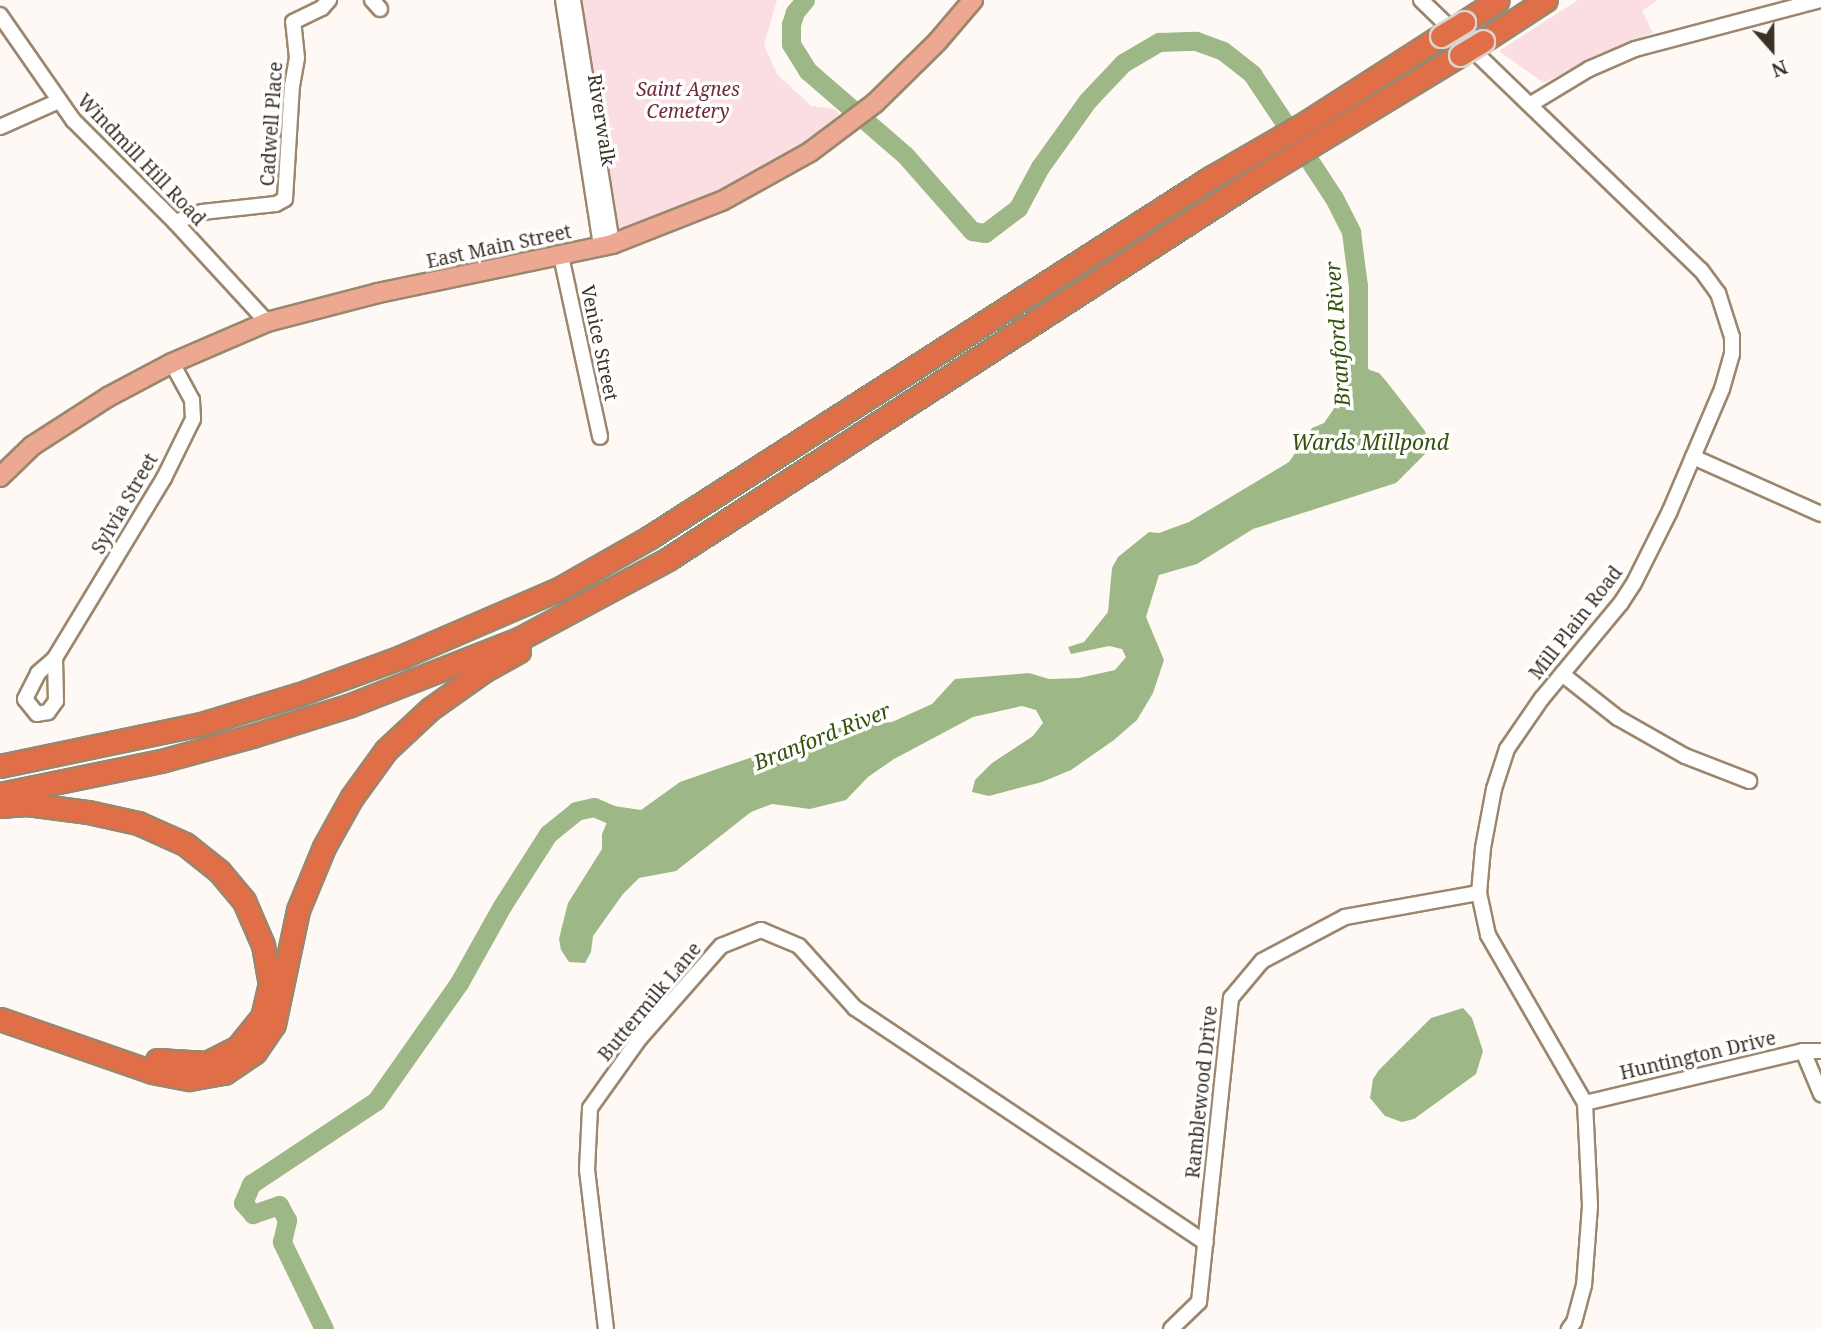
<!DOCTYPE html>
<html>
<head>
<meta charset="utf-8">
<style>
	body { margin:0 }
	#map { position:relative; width:1821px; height:1329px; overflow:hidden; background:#fef9f4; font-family:"Noto Serif",serif }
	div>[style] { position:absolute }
	.green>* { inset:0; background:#fbdee1 }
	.water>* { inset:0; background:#9eb787 }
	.river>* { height:19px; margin:-9.5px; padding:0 9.5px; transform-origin:9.5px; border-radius:9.5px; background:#9eb787 }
	.roads { filter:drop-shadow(2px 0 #9b866e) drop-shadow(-2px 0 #9b866e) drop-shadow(0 2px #9b866e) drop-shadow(0 -2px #9b866e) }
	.minor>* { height:14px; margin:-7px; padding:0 7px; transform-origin:7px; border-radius:7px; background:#fff }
	.major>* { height:18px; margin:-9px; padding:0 9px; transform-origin:9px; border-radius:9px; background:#eca891 }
	.highway>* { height:21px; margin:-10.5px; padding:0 10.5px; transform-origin:10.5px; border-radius:10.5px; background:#e06e47 }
	.bridges { filter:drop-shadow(2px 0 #d8d6d4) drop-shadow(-2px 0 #d8d6d4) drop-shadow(0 2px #d8d6d4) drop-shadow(0 -2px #d8d6d4) }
	.highway-bridge>* { height:21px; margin:-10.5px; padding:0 10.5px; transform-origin:10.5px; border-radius:10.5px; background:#e06e47 }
	span { translate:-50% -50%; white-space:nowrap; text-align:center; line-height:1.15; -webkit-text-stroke:7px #fff; paint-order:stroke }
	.park-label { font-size:19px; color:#712a3a; font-style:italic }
	.street-label { font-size:19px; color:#3a3127 }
	.water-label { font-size:21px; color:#34520a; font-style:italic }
	.north { position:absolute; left:1737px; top:14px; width:70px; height:70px; -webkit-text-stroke:5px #fff; paint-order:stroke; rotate:159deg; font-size:19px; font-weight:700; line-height:28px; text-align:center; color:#3a3127 }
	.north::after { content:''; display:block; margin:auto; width:24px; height:32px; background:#3a3127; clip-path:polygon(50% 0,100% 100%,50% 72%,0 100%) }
</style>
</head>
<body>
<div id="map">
	<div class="green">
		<i style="clip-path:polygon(580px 0,777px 0,764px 45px,777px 74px,811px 106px,835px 109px,839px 114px,797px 149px,730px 187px,672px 213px,620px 228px,612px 213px)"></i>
		<i style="clip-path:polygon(1578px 0,1658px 0,1642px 11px,1653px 33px,1598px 54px,1544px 83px,1499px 51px)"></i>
	</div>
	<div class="water">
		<i style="clip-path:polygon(1361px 367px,1379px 373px,1386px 381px,1425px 431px,1429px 450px,1396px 483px,1253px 529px,1197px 564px,1159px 575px,1146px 617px,1164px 660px,1153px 693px,1137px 720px,1114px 740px,1071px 770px,1042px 782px,989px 796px,972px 792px,975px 780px,992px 763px,1033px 736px,1043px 723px,1036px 710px,1022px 706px,973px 717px,894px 759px,868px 777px,846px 800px,810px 809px,772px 804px,751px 812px,676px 871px,639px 878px,623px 894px,593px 936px,591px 952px,585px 963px,569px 962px,561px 950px,559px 939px,568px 903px,602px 849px,602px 834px,614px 806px,641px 810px,680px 782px,720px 768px,845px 726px,892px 722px,932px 704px,955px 679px,1029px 673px,1049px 679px,1079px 678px,1115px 670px,1126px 657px,1122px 649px,1109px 646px,1071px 654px,1068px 647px,1084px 642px,1108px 612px,1112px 568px,1118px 557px,1149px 532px,1159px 533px,1189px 522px,1289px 462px,1312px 428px,1324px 423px,1333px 410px,1340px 395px,1336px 372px)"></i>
		<i style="clip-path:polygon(1463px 1008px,1472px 1018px,1483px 1051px,1476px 1074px,1414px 1119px,1402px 1122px,1385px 1116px,1370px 1098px,1373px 1079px,1379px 1070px,1431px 1018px)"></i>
	</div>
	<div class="river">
		<i style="left:805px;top:0;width:16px;rotate:130deg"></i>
		<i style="left:795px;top:12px;width:13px;rotate:108deg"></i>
		<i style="left:791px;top:24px;width:20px;rotate:90deg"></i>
		<i style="left:791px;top:44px;width:32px;rotate:58deg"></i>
		<i style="left:808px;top:71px;width:128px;rotate:40.9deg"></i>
		<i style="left:905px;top:155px;width:101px;rotate:48.6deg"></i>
		<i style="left:972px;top:231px;width:13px;rotate:9deg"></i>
		<i style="left:985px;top:233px;width:41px;rotate:-37.1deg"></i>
		<i style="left:1018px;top:208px;width:47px;rotate:-61.8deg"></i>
		<i style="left:1040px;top:167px;width:82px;rotate:-54.4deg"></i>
		<i style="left:1088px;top:100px;width:51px;rotate:-46.6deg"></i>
		<i style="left:1123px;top:63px;width:42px;rotate:-30.3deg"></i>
		<i style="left:1159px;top:42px;width:37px;rotate:-2deg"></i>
		<i style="left:1196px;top:41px;width:29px;rotate:20deg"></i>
		<i style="left:1223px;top:51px;width:37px;rotate:38deg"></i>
		<i style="left:1252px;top:74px;width:58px;rotate:56.3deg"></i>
		<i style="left:1309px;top:160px;width:45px;rotate:56.7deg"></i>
		<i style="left:1334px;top:198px;width:38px;rotate:63deg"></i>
		<i style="left:1351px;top:232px;width:54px;rotate:82.6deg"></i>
		<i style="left:1358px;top:286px;width:82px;rotate:90deg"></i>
		<i style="left:1358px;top:368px;width:26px;rotate:74deg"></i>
		<i style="left:324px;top:1329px;width:97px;rotate:-115.8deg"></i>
		<i style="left:282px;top:1242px;width:23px;rotate:-77deg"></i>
		<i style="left:287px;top:1220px;width:17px;rotate:-118deg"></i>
		<i style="left:279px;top:1205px;width:28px;rotate:161deg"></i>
		<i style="left:253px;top:1214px;width:15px;rotate:-132deg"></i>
		<i style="left:243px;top:1203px;width:21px;rotate:-67deg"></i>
		<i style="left:251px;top:1184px;width:150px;rotate:-33.6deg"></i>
		<i style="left:376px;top:1101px;width:144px;rotate:-54.9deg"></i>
		<i style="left:459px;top:983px;width:88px;rotate:-60.8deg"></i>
		<i style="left:502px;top:906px;width:85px;rotate:-57.4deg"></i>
		<i style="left:548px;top:834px;width:36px;rotate:-39deg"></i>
		<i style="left:576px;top:811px;width:18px;rotate:-13deg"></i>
		<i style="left:594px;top:807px;width:45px;rotate:23.7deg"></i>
	</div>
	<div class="roads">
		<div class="minor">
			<i style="left:372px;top:0;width:12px;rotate:48deg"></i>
			<i style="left:563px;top:0;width:249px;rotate:81.2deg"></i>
			<i style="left:573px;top:0;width:247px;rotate:80.9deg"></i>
			<i style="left:1421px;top:0;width:389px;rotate:44deg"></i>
			<i style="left:1701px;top:270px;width:29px;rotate:54deg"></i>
			<i style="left:1718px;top:293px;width:46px;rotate:72.3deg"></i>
			<i style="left:1732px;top:337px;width:17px;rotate:90deg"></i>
			<i style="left:1732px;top:354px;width:36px;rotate:106deg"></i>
			<i style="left:1722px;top:389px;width:133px;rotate:113.1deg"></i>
			<i style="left:1670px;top:511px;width:80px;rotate:116.6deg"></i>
			<i style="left:1634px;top:583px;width:24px;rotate:123deg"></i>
			<i style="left:1621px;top:603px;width:124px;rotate:129.7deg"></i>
			<i style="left:1542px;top:698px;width:62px;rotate:124.5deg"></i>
			<i style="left:1507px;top:749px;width:42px;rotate:108deg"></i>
			<i style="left:1494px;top:789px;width:60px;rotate:100.6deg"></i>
			<i style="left:1483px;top:848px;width:45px;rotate:95.1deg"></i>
			<i style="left:1479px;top:893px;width:43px;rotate:77.9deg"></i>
			<i style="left:1488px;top:935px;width:194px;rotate:60deg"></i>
			<i style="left:1585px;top:1103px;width:103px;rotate:87.2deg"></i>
			<i style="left:1590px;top:1206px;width:79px;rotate:94.3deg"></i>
			<i style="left:1584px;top:1285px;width:38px;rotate:105deg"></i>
			<i style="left:1574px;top:1322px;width:9px;rotate:126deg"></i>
			<i style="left:0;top:15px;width:128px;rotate:55.2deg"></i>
			<i style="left:73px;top:120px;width:144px;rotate:45deg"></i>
			<i style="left:175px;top:222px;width:136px;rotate:47.4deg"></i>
			<i style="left:1531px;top:104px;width:68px;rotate:-31.1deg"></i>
			<i style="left:1589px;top:69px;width:50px;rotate:-23.5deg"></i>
			<i style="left:1635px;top:49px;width:191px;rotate:-14.8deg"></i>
			<i style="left:0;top:127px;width:64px;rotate:-23.8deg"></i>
			<i style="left:175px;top:222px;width:29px;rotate:-20deg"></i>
			<i style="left:202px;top:212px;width:74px;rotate:-6.2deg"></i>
			<i style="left:276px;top:204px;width:10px;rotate:-29deg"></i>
			<i style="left:285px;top:199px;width:113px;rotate:-86.5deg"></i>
			<i style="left:292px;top:86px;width:28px;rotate:-80deg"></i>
			<i style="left:297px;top:58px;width:36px;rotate:-96deg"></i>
			<i style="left:293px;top:22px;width:32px;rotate:-26deg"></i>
			<i style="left:322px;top:8px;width:11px;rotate:-49deg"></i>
			<i style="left:561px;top:256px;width:185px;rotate:77.8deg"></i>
			<i style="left:1693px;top:457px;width:140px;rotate:24deg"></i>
			<i style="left:55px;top:658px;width:43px;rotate:88.7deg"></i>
			<i style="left:56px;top:701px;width:14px;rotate:126deg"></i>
			<i style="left:48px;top:712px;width:11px;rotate:170deg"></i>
			<i style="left:37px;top:714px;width:19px;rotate:-129deg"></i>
			<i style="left:25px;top:699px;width:29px;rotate:-63deg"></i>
			<i style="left:38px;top:673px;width:23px;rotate:-41deg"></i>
			<i style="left:55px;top:658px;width:210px;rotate:-58.8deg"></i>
			<i style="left:164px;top:478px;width:66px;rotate:-63.8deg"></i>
			<i style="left:193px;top:419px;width:19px;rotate:-93deg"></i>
			<i style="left:192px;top:400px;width:42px;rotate:-118.4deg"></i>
			<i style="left:1562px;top:674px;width:71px;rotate:38.2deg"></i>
			<i style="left:1618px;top:718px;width:77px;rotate:29.6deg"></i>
			<i style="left:1685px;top:756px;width:69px;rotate:21.3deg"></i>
			<i style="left:1803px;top:1051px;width:47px;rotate:67.3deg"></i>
			<i style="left:1585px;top:1103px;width:224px;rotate:-13.4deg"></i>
			<i style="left:1803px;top:1051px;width:18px"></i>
			<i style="left:606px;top:1329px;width:160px;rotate:-96.8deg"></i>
			<i style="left:587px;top:1170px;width:62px;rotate:-87.2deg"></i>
			<i style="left:590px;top:1108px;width:86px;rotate:-54.5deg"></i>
			<i style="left:640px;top:1038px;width:123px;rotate:-48.6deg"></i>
			<i style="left:721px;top:946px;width:43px;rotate:-21.8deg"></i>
			<i style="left:761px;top:930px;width:41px;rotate:22.8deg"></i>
			<i style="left:799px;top:946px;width:84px;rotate:47.9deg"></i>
			<i style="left:855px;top:1008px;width:422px;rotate:33.8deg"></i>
			<i style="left:1171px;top:1329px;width:39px;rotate:-44deg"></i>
			<i style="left:1199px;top:1302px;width:306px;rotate:-84deg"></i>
			<i style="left:1231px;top:998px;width:48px;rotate:-50deg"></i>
			<i style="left:1262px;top:961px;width:94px;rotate:-27.9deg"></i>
			<i style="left:1345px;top:917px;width:136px;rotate:-10.2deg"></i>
		</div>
		<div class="major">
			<i style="left:0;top:477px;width:45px;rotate:-44.1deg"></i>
			<i style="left:32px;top:446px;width:90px;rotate:-32.8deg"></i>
			<i style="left:108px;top:397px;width:72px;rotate:-28deg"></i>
			<i style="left:172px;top:363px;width:103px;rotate:-23.3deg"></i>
			<i style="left:267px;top:322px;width:115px;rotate:-14.6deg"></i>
			<i style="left:378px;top:293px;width:239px;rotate:-11.8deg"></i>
			<i style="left:612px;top:244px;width:118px;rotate:-21.4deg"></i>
			<i style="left:722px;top:201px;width:101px;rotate:-29.1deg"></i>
			<i style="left:810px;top:152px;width:81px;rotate:-37deg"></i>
			<i style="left:875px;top:103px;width:88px;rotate:-44.5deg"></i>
			<i style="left:938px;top:41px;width:54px;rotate:-49.5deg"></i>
		</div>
		<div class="highway">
			<i style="left:1464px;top:22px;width:40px;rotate:-32.9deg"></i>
			<i style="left:1483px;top:41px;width:75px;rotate:-33.1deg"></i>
			<i style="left:0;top:766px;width:205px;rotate:-11.8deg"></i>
			<i style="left:201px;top:724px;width:103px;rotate:-16.9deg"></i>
			<i style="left:300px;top:694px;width:108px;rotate:-20.1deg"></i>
			<i style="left:401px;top:657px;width:172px;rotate:-23.3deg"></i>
			<i style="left:559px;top:589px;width:105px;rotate:-29.7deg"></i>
			<i style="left:650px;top:537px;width:665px;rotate:-32.66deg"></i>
			<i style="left:1210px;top:178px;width:112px;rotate:-30deg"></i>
			<i style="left:1307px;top:122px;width:159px;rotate:-32.7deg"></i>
			<i style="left:0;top:794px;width:164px;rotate:-11.6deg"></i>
			<i style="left:161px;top:761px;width:94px;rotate:-15.4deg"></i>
			<i style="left:252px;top:736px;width:101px;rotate:-17.4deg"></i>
			<i style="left:348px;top:706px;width:184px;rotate:-21.4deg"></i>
			<i style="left:519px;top:639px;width:169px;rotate:-28.2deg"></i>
			<i style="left:668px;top:559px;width:704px;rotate:-32.88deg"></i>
			<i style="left:1259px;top:177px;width:235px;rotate:-31.3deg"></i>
			<i style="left:0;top:806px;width:27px;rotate:-4deg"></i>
			<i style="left:27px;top:804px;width:62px;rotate:7.5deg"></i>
			<i style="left:88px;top:812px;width:51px;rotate:12.4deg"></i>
			<i style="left:138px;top:823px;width:51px;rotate:24.1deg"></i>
			<i style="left:185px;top:844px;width:43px;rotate:38.5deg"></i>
			<i style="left:219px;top:871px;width:39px;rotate:50deg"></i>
			<i style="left:244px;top:901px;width:48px;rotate:66.6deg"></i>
			<i style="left:263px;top:945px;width:39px;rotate:80deg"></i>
			<i style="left:270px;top:983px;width:35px;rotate:103deg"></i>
			<i style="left:262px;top:1017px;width:38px;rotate:129deg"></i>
			<i style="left:238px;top:1047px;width:35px;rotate:153deg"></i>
			<i style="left:207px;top:1063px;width:50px;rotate:-176.6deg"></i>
			<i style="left:0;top:1019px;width:161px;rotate:19.2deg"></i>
			<i style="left:152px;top:1072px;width:38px;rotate:11deg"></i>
			<i style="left:189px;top:1079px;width:36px;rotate:-10deg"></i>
			<i style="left:224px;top:1073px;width:37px;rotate:-34deg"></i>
			<i style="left:255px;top:1052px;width:34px;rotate:-56deg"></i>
			<i style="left:274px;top:1024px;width:116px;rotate:-78.1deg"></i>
			<i style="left:298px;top:910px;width:68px;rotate:-67.6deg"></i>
			<i style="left:324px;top:847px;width:57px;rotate:-60.8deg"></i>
			<i style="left:352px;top:797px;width:58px;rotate:-54.1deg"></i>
			<i style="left:386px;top:750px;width:60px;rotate:-43deg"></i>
			<i style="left:430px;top:709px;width:67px;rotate:-35.3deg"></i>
			<i style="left:485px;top:670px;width:39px;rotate:-29deg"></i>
		</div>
	</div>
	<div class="bridges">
		<div class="highway-bridge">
			<i style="left:1441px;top:36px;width:27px;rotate:-31deg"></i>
			<i style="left:1460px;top:55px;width:27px;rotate:-31deg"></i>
		</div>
	</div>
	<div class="park-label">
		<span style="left:688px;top:101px">Saint Agnes<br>Cemetery</span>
	</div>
	<div class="street-label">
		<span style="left:601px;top:120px;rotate:81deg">Riverwalk</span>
		<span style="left:272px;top:124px;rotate:-86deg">Cadwell Place</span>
		<span style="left:141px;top:160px;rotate:46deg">Windmill Hill Road</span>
		<span style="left:499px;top:247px;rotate:-12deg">East Main Street</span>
		<span style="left:599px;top:343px;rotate:78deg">Venice Street</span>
		<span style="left:125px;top:504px;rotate:-60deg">Sylvia Street</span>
		<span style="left:1576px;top:623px;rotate:-52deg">Mill Plain Road</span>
		<span style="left:650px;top:1002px;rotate:-50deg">Buttermilk Lane</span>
		<span style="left:1698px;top:1056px;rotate:-13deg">Huntington Drive</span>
		<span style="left:1202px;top:1092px;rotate:-84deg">Ramblewood Drive</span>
	</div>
	<div class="water-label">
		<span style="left:1337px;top:334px;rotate:-94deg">Branford River</span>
		<span style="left:1370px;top:442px">Wards Millpond</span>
		<span style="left:822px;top:736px;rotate:-22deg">Branford River</span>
	</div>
	<div class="north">N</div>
</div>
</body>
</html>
